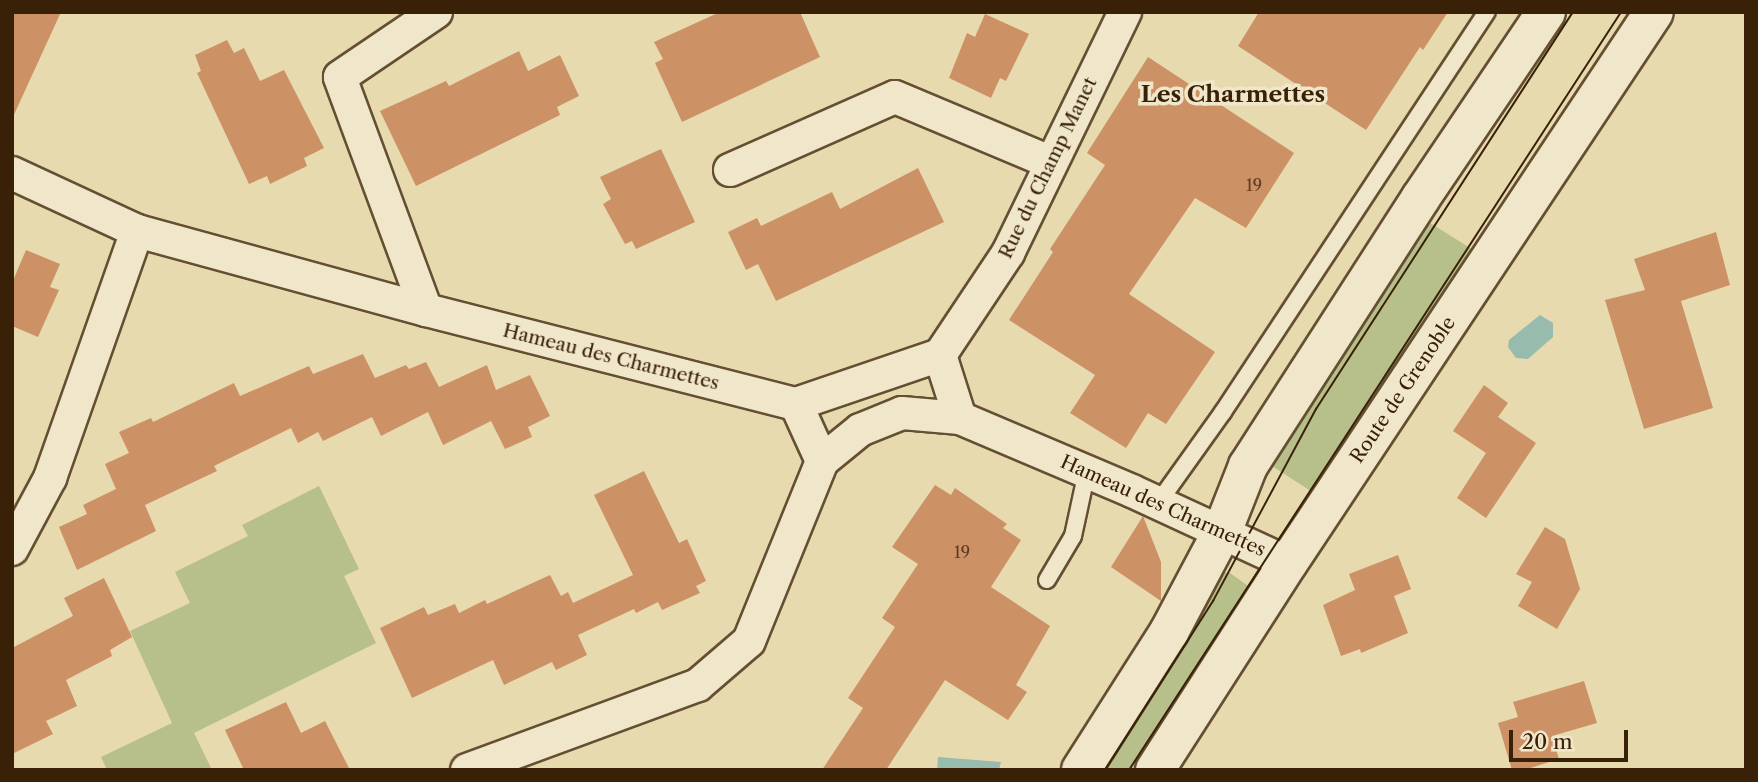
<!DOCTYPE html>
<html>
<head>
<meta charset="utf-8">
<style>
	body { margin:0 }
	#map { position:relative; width:1758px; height:782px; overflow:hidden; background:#e8daaf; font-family:"Libre Caslon Text",serif }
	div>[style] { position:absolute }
	.green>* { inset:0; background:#b7bf8a }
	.water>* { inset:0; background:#97bbac }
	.building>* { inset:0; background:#cd9166 }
	.roads { filter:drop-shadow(2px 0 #654f32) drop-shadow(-2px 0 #654f32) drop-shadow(0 2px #654f32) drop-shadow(0 -2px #654f32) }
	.service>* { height:16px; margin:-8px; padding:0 8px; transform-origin:8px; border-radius:8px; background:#f0e7cb }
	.minor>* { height:32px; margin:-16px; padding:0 16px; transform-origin:16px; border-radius:16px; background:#f0e7cb }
	.secondary>* { height:38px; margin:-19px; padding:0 19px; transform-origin:19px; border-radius:19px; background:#f0e7cb }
	.tram>* { height:2px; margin:-1px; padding:0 1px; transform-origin:1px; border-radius:1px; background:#392108 }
	span { translate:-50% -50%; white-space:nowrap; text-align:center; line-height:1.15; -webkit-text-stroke:7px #f0e7cb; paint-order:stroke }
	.number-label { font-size:16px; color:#5e3d20 }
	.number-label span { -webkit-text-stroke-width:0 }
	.street-label { font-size:19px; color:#392108 }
	.quarter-label { font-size:23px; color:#392108; font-weight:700 }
	.frame { position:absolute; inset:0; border:14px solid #392108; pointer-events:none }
	.scale { position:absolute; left:1509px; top:730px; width:119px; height:32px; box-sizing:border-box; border:4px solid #392108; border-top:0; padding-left:9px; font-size:21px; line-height:24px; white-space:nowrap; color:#392108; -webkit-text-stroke:5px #f0e7cb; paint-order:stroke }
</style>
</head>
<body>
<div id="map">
	<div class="green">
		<i style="clip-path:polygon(1424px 219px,1478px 253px,1320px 497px,1269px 464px)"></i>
		<i style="clip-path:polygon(319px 486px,359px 569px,344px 576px,376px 643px,194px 733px,212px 770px,107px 770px,101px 757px,172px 723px,130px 631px,190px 603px,175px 572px,248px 536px,242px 525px)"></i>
		<i style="clip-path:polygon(1220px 572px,1230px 573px,1254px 590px,1141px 770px,1093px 770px)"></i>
	</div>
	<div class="water">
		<i style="clip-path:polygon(1540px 315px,1553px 323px,1553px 337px,1528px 359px,1516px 358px,1508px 347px,1509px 340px)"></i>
		<i style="clip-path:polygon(938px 757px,1001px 762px,999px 770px,937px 770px)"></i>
	</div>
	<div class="building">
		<i style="clip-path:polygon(12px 12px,61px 12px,12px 119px)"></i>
		<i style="clip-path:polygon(720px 12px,800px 12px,820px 57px,682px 122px,655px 63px,663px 59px,654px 42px)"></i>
		<i style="clip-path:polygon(1259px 12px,1448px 12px,1423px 50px,1420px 47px,1366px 130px,1238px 46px)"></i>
		<i style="clip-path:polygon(985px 14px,1029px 34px,1006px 81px,1000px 78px,991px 98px,949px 78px,967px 33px,975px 37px)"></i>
		<i style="clip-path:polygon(227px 40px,234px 53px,244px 48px,260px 81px,284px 70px,324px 148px,304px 158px,307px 166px,270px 184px,267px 176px,249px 184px,197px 73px,201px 71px,195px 55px)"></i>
		<i style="clip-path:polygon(519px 51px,528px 71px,560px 55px,579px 96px,557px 107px,560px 115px,416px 186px,380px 111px,446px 81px,449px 86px)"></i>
		<i style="clip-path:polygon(1148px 57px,1294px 153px,1246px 228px,1195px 198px,1129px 294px,1215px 352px,1166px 424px,1148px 413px,1126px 448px,1070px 413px,1095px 375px,1009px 320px,1053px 252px,1050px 249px,1105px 165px,1087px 153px)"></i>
		<i style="clip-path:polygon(661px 149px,695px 222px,636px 249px,632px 241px,625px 244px,603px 204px,611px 199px,600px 177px)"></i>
		<i style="clip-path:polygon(918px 168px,944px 222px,776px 301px,758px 264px,746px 270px,728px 232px,757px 218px,761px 226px,832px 192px,840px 209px)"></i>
		<i style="clip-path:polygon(1716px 232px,1730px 285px,1681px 301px,1713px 408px,1644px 429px,1605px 300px,1645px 290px,1634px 259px)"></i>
		<i style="clip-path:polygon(26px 250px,60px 264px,50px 287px,59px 290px,38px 337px,12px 326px,12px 283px)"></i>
		<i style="clip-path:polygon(363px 354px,375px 378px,406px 365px,409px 369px,426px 362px,439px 387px,487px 365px,496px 390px,530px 375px,550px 416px,528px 427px,532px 437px,505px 449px,491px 421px,443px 445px,428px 412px,381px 436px,372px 417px,323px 441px,318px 432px,298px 443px,291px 428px,214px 466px,217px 471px,145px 505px,156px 531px,77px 570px,59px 527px,87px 514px,83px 505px,116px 489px,105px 464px,129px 453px,119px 432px,151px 418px,153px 422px,234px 383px,240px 396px,309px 366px,313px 374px)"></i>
		<i style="clip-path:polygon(1484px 385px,1508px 403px,1498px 417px,1536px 443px,1486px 518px,1457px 498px,1486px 453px,1453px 431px)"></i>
		<i style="clip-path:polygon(644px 471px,679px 543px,687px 539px,706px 581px,696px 586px,700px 593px,662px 610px,658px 602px,636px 613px,634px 609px,578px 635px,587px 655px,556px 670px,552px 662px,504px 685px,493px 660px,412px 698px,380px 628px,424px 607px,428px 615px,455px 604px,459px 613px,485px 600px,487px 604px,550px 575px,561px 596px,568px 592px,573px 603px,633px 575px,594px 495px)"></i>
		<i style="clip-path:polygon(935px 485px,951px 495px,955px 488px,1007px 524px,1003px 528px,1021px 540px,991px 587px,1050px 626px,1016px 685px,1027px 692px,1008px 720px,945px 680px,886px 770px,822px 770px,863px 708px,848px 698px,895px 627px,882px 618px,918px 564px,892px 547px)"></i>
		<i style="clip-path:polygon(1143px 516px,1161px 562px,1161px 601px,1111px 567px)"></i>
		<i style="clip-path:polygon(1545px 527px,1565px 539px,1580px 589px,1557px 629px,1518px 606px,1532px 582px,1516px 574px)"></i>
		<i style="clip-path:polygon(1398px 555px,1411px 589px,1394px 596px,1408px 633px,1361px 653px,1360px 649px,1341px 656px,1323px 605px,1355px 590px,1349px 574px)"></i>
		<i style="clip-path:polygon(104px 578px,132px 637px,110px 650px,112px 656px,66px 680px,77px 706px,46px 721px,53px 734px,12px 754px,12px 648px,73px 616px,64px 598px)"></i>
		<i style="clip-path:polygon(1584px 681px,1597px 723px,1552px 736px,1559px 759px,1524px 770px,1512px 770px,1498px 723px,1518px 717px,1513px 702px)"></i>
		<i style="clip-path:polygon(286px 702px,301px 733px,325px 721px,350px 770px,244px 770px,225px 730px)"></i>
	</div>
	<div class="roads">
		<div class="service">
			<i style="left:1158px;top:503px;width:112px;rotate:-54.5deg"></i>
			<i style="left:1223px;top:412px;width:479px;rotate:-56.6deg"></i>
			<i style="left:1047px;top:580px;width:51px;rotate:-59.4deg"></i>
			<i style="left:1073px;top:536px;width:66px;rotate:-77.8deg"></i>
		</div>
		<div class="minor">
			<i style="left:730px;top:170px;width:180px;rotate:-23.9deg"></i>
			<i style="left:895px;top:97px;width:168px;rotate:22.8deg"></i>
			<i style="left:12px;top:173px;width:138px;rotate:24.9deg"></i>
			<i style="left:137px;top:231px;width:300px;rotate:15.3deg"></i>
			<i style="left:426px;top:310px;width:382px;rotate:14.3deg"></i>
			<i style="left:426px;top:310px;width:248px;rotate:-110.3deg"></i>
			<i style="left:340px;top:77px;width:116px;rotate:-34.1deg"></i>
			<i style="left:940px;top:355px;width:123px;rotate:-56.3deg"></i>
			<i style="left:1008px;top:253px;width:268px;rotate:-64.1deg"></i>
			<i style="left:960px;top:418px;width:187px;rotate:23deg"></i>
			<i style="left:1132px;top:491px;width:172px;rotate:24.8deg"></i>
			<i style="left:12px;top:549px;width:81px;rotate:-61.8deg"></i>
			<i style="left:50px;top:478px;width:262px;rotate:-70.6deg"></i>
			<i style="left:467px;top:770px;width:246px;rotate:-20.2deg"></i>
			<i style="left:698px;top:685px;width:67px;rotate:-40.8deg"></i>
			<i style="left:749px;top:641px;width:194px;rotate:-67.9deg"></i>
			<i style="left:822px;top:461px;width:49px;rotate:-39.2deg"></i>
			<i style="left:860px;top:430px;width:45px;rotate:-22deg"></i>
			<i style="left:902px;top:413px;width:58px;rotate:4.9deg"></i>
			<i style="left:960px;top:418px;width:66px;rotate:-107.6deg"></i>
			<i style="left:940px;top:355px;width:152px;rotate:161.2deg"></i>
			<i style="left:796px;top:404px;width:63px;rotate:65.5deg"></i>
		</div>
		<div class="secondary">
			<i style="left:1081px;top:770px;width:164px;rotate:-57.5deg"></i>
			<i style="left:1169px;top:632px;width:113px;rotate:-62.1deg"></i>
			<i style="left:1222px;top:532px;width:71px;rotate:-68.5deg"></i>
			<i style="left:1248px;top:466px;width:318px;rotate:-57.2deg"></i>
			<i style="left:1420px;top:199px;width:225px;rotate:-56deg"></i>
			<i style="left:1155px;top:770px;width:246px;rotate:-57.3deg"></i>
			<i style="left:1288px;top:563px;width:661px;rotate:-56.41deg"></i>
		</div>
	</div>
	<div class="tram">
		<i style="left:1105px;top:770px;width:201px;rotate:-57.4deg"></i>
		<i style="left:1213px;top:601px;width:218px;rotate:-61.8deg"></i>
		<i style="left:1316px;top:409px;width:473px;rotate:-57.1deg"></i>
		<i style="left:1129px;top:770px;width:904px;rotate:-57.01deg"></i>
	</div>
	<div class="number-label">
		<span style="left:1254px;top:185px">19</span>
		<span style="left:962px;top:552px">19</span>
	</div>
	<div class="street-label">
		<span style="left:1048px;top:168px;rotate:-64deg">Rue du Champ Manet</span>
		<span style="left:611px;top:357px;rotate:14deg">Hameau des Charmettes</span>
		<span style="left:1403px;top:390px;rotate:-56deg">Route de Grenoble</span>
		<span style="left:1163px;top:506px;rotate:24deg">Hameau des Charmettes</span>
	</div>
	<div class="quarter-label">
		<span style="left:1233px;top:94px">Les Charmettes</span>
	</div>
	<div class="frame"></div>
	<div class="scale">20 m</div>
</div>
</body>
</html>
